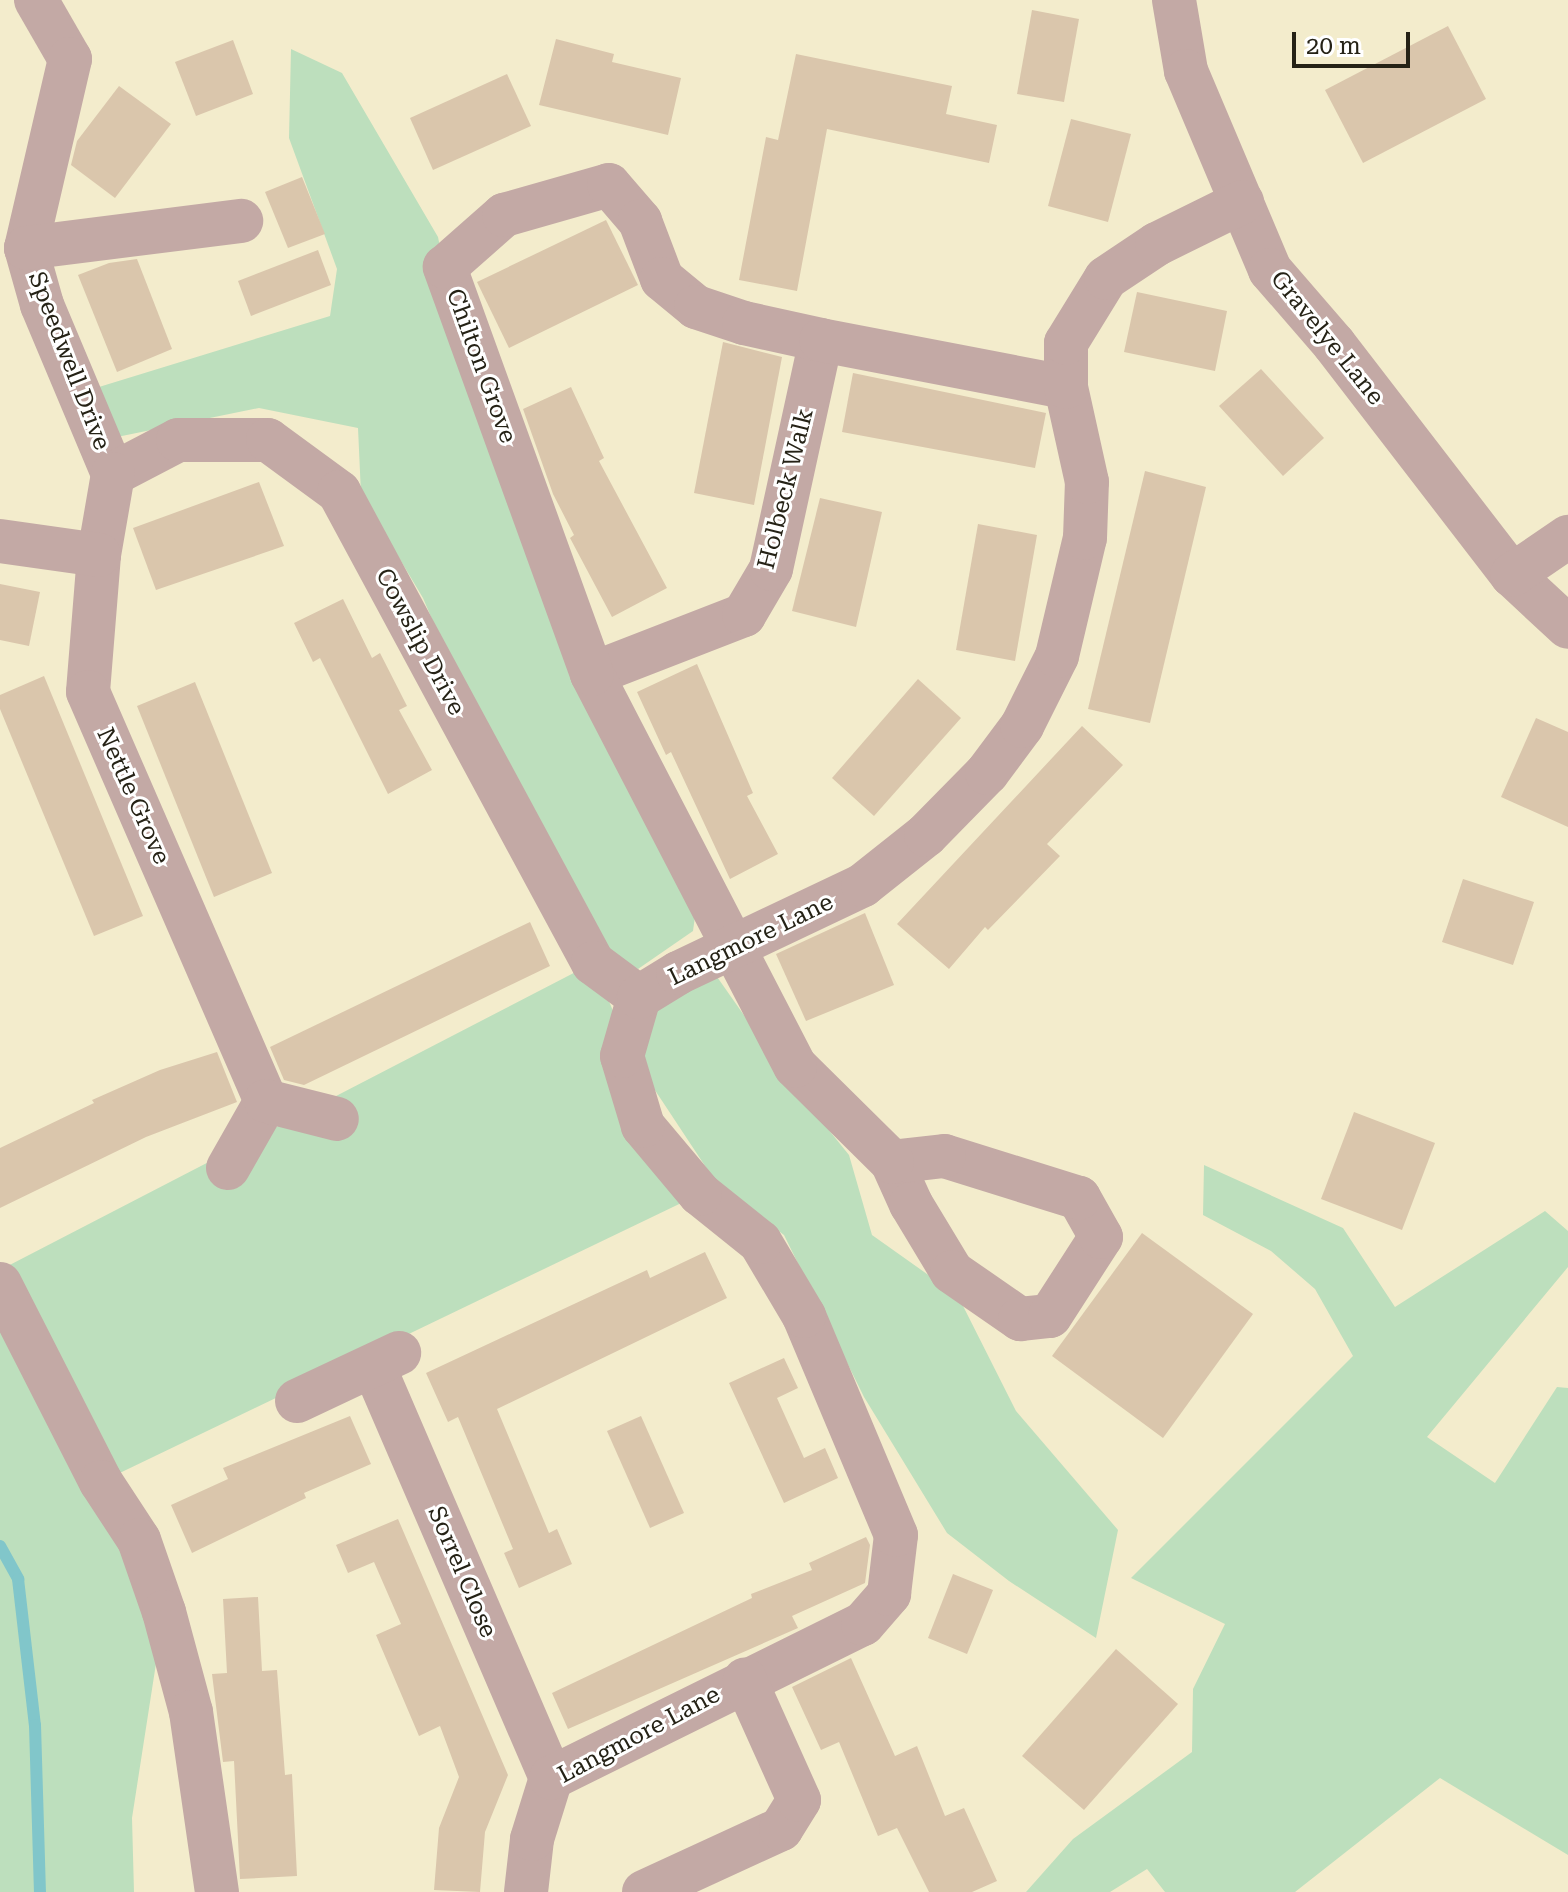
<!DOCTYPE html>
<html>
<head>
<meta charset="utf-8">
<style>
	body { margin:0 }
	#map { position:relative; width:1568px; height:1892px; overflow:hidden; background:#f3eccc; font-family:"Roboto Serif",serif }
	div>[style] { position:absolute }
	.green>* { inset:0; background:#bddfbd }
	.stream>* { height:12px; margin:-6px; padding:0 6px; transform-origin:6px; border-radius:6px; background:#81c6ca }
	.building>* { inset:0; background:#dac6ac }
	.minor>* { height:44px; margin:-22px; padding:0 22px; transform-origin:22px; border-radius:22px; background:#c3a9a5 }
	span { translate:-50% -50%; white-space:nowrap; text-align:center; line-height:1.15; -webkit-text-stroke:6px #fff; paint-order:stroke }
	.street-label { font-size:24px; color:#252216 }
	.scale { position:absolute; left:1292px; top:32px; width:118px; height:36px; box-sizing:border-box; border:4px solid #252216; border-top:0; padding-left:10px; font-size:24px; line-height:28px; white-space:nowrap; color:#252216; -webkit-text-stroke:6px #fff; paint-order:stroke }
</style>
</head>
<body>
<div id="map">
	<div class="green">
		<i style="clip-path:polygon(291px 49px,342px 73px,438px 237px,470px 395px,696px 909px,693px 931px,638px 969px,599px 950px,500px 779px,423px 598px,361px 494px,358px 428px,259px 408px,117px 437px,99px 387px,330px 316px,337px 269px,289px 138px)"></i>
		<i style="clip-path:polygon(593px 963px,631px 1054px,646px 1007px,715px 974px,798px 1092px,849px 1155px,872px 1235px,958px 1296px,1016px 1411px,1118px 1530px,1096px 1638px,1009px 1581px,947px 1533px,864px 1397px,784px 1235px,717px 1184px,637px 1063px,700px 1194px,101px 1482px,164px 1612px,132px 1818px,134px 1892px,0 1892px,0 1270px)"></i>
		<i style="clip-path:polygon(1204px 1165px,1343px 1228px,1395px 1307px,1545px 1211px,1568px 1231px,1568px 1267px,1427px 1437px,1495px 1483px,1557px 1387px,1568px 1388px,1568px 1855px,1440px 1778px,1295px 1892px,1165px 1892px,1147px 1869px,1110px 1892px,1026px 1892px,1073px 1839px,1192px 1752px,1193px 1689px,1225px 1624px,1131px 1578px,1353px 1356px,1315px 1289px,1271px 1251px,1203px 1215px)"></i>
	</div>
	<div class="stream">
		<i style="left:0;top:1546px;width:38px;rotate:61deg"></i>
		<i style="left:18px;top:1579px;width:147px;rotate:83.4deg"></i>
		<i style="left:35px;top:1725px;width:167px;rotate:88.3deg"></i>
	</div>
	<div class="building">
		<i style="clip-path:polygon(1032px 10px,1079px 19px,1064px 102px,1017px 94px)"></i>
		<i style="clip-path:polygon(1448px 26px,1486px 99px,1363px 163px,1325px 90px)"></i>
		<i style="clip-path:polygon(556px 39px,614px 54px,612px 62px,681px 78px,668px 135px,539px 105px)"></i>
		<i style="clip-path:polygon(233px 40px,253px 94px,196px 116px,175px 62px)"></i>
		<i style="clip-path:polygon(796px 54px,952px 86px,946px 114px,997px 125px,989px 163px,827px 129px,797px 291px,739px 280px,766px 137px,778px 140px)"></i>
		<i style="clip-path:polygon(507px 74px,531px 126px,433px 170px,410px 118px)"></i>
		<i style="clip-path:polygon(119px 86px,171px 124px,115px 198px,71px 165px,77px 141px)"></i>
		<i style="clip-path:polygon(1071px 119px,1131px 134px,1108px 222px,1048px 206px)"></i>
		<i style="clip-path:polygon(302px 177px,325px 234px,288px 248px,265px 192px)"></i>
		<i style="clip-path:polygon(606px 220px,638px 285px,509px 348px,477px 282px)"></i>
		<i style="clip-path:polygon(318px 250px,331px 285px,251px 316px,238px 281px)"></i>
		<i style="clip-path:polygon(137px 259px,172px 349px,117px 372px,78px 275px,109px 263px)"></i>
		<i style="clip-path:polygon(1137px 292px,1227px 311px,1215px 371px,1124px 352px)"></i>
		<i style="clip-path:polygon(723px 342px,782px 357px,754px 505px,694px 493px)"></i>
		<i style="clip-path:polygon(1261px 369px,1324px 438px,1283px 476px,1219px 406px)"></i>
		<i style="clip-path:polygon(853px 373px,1046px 413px,1035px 468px,842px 432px)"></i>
		<i style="clip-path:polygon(571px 387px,604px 458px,599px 461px,667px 588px,612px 617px,570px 538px,574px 535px,553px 494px,523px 409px)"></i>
		<i style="clip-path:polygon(1145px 471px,1206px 487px,1150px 723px,1088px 709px)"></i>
		<i style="clip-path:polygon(259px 482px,284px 546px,156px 590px,133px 528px)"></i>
		<i style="clip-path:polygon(820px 498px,882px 512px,856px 627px,792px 611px)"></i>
		<i style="clip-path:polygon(978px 524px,1037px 535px,1015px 661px,956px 650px)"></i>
		<i style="clip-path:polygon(0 584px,40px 592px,29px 646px,0 640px)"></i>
		<i style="clip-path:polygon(343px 599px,372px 658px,380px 653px,407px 706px,399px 710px,432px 770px,388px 794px,320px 658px,313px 662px,294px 623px)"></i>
		<i style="clip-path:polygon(697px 664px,753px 793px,747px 796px,778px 854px,730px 879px,671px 752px,666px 755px,637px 692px)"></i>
		<i style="clip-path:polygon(44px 676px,143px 916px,94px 936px,0 709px,0 695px)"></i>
		<i style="clip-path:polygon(918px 679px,961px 718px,874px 816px,832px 778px)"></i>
		<i style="clip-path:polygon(195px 682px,272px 873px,214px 897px,137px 706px)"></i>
		<i style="clip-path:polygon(1536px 718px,1568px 732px,1568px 827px,1501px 797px)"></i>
		<i style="clip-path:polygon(1082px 726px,1123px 765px,1047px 844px,1060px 856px,988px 930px,985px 927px,949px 969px,897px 924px)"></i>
		<i style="clip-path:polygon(1463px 879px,1534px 902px,1513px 965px,1442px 942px)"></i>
		<i style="clip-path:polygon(865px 913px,894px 985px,806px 1021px,776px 954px)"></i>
		<i style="clip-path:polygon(530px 922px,550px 966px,304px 1085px,284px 1080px,270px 1047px)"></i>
		<i style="clip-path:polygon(217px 1052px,237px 1102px,146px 1137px,0 1208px,0 1148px,94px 1103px,92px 1100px,160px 1070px)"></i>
		<i style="clip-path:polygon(1354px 1112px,1435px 1143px,1402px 1230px,1321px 1199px)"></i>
		<i style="clip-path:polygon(1142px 1233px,1253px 1314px,1163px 1438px,1052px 1356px)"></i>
		<i style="clip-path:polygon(705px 1252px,727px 1298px,497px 1409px,549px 1533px,557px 1529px,572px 1564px,519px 1588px,504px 1553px,513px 1549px,458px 1417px,448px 1422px,426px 1373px,647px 1270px,650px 1278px)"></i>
		<i style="clip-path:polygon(784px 1358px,798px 1388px,777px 1398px,804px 1458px,825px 1448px,838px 1478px,784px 1503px,729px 1383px)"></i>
		<i style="clip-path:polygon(350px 1416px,371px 1464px,304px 1493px,306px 1498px,192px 1553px,171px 1505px,228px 1479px,223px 1468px)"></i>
		<i style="clip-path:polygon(641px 1416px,684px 1513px,650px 1528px,607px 1431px)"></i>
		<i style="clip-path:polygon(398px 1519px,508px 1775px,485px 1832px,480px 1892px,434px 1890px,439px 1828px,459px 1777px,440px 1726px,419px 1736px,376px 1635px,401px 1624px,374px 1562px,348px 1573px,336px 1545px)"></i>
		<i style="clip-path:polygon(866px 1537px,870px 1545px,865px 1583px,792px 1616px,798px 1628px,568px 1729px,552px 1693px,752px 1598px,751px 1594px,812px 1570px,809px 1563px)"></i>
		<i style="clip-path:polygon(953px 1574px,993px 1590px,967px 1654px,928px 1638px)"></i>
		<i style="clip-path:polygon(258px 1597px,262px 1671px,277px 1670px,285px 1775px,292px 1774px,297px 1876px,240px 1879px,234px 1761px,223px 1762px,212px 1674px,227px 1673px,223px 1599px)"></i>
		<i style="clip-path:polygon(1116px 1649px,1178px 1704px,1084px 1810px,1022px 1756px)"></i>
		<i style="clip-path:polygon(851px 1658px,895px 1756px,917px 1746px,945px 1816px,964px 1808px,997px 1881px,972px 1892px,929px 1892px,897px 1828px,878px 1836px,839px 1742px,821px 1750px,792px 1687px)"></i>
	</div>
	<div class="minor">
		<i style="left:36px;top:0;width:68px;rotate:60deg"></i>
		<i style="left:70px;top:59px;width:194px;rotate:103.1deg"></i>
		<i style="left:26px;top:248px;width:59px;rotate:74.3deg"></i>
		<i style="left:42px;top:305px;width:183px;rotate:67.2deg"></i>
		<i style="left:1174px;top:0;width:72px;rotate:80.4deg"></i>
		<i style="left:1186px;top:71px;width:216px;rotate:67.1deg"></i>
		<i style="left:1270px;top:270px;width:98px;rotate:49.1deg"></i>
		<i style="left:1334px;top:344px;width:292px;rotate:52.4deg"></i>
		<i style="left:1512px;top:575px;width:76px;rotate:42.9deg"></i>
		<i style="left:26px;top:248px;width:217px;rotate:-7.2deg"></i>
		<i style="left:113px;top:474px;width:73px;rotate:-27.6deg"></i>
		<i style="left:178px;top:440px;width:90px"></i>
		<i style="left:268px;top:440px;width:88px;rotate:36.2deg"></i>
		<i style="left:339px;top:492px;width:535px;rotate:61.66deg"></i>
		<i style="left:593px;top:963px;width:57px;rotate:36.5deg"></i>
		<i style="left:113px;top:474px;width:82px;rotate:99.8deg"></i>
		<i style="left:99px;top:555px;width:137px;rotate:94.6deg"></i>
		<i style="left:88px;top:692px;width:446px;rotate:66.5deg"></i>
		<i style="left:0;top:541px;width:100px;rotate:8deg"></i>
		<i style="left:1512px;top:575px;width:68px;rotate:-34.2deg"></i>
		<i style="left:592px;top:674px;width:163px;rotate:-21.2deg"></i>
		<i style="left:744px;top:615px;width:53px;rotate:-59.6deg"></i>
		<i style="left:771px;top:569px;width:234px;rotate:-77.7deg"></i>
		<i style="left:892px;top:1162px;width:46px;rotate:65.7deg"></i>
		<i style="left:911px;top:1204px;width:79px;rotate:58.9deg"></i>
		<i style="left:952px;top:1272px;width:83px;rotate:34.7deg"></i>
		<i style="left:1020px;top:1319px;width:30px;rotate:-6deg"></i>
		<i style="left:1050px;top:1316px;width:94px;rotate:-57.2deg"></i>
		<i style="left:1101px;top:1237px;width:45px;rotate:-119.4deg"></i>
		<i style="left:1079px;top:1198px;width:141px;rotate:-162.7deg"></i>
		<i style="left:944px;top:1156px;width:52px;rotate:173.4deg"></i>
		<i style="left:892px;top:1162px;width:136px;rotate:-135.3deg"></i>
		<i style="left:795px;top:1066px;width:441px;rotate:-117.4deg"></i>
		<i style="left:592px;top:674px;width:433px;rotate:-109.9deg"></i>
		<i style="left:445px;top:267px;width:79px;rotate:-41.4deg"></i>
		<i style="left:504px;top:215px;width:109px;rotate:-15.9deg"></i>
		<i style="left:609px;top:185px;width:48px;rotate:49.3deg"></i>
		<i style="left:640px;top:221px;width:62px;rotate:69.2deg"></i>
		<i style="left:662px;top:279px;width:44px;rotate:39.5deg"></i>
		<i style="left:696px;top:307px;width:51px;rotate:18.4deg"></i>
		<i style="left:744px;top:323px;width:79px;rotate:12.4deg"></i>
		<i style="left:821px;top:340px;width:249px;rotate:10.9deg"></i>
		<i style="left:228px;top:1168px;width:77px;rotate:-60.4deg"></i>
		<i style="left:266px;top:1101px;width:73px;rotate:14.2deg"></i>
		<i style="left:0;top:1284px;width:222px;rotate:63deg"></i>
		<i style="left:101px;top:1482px;width:69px;rotate:56.8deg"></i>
		<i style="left:139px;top:1540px;width:76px;rotate:70.9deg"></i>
		<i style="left:164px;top:1612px;width:104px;rotate:74.9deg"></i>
		<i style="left:191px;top:1712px;width:182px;rotate:81.8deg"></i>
		<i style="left:374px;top:1367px;width:447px;rotate:66.7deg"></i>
		<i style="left:297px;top:1401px;width:113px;rotate:-25.2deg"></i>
		<i style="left:526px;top:1892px;width:53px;rotate:-83.5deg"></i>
		<i style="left:532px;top:1839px;width:64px;rotate:-72.7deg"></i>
		<i style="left:551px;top:1778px;width:348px;rotate:-26.3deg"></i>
		<i style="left:863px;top:1624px;width:40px;rotate:-49deg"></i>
		<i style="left:889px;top:1594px;width:59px;rotate:-83.2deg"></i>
		<i style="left:896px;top:1535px;width:238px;rotate:-112.8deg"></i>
		<i style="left:804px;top:1316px;width:86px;rotate:-120.7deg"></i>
		<i style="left:760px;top:1242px;width:77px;rotate:-141.3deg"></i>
		<i style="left:700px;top:1194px;width:89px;rotate:-130deg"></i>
		<i style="left:643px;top:1126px;width:73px;rotate:-106.7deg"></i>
		<i style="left:622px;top:1056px;width:61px;rotate:-73.9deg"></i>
		<i style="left:639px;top:997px;width:46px;rotate:-31.6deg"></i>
		<i style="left:678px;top:973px;width:205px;rotate:-25.4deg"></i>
		<i style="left:863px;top:885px;width:80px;rotate:-38.4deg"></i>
		<i style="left:926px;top:835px;width:87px;rotate:-45.5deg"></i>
		<i style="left:987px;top:773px;width:59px;rotate:-53.3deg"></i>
		<i style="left:1022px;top:726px;width:78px;rotate:-63.4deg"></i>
		<i style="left:1057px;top:656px;width:121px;rotate:-76.7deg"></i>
		<i style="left:1085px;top:538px;width:56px;rotate:-88deg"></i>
		<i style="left:1087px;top:482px;width:97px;rotate:-102.5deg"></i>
		<i style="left:1066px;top:387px;width:44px;rotate:-90deg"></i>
		<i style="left:1066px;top:343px;width:76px;rotate:-58.4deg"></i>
		<i style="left:1106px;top:278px;width:61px;rotate:-33.7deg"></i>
		<i style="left:1157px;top:244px;width:95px;rotate:-26.3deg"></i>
		<i style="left:644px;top:1892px;width:151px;rotate:-24.7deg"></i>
		<i style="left:781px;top:1829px;width:34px;rotate:-58deg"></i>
		<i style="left:799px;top:1800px;width:132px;rotate:-114.2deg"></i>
	</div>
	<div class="street-label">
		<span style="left:1327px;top:338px;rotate:51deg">Gravelye Lane</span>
		<span style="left:69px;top:361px;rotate:69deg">Speedwell Drive</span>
		<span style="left:481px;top:366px;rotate:70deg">Chilton Grove</span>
		<span style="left:786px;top:489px;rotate:-76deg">Holbeck Walk</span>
		<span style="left:420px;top:642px;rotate:62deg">Cowslip Drive</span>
		<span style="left:133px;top:796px;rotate:66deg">Nettle Grove</span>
		<span style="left:751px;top:940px;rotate:-26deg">Langmore Lane</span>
		<span style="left:462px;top:1572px;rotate:67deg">Sorrel Close</span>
		<span style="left:639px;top:1735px;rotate:-28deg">Langmore Lane</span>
	</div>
	<div class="scale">20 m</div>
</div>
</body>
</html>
